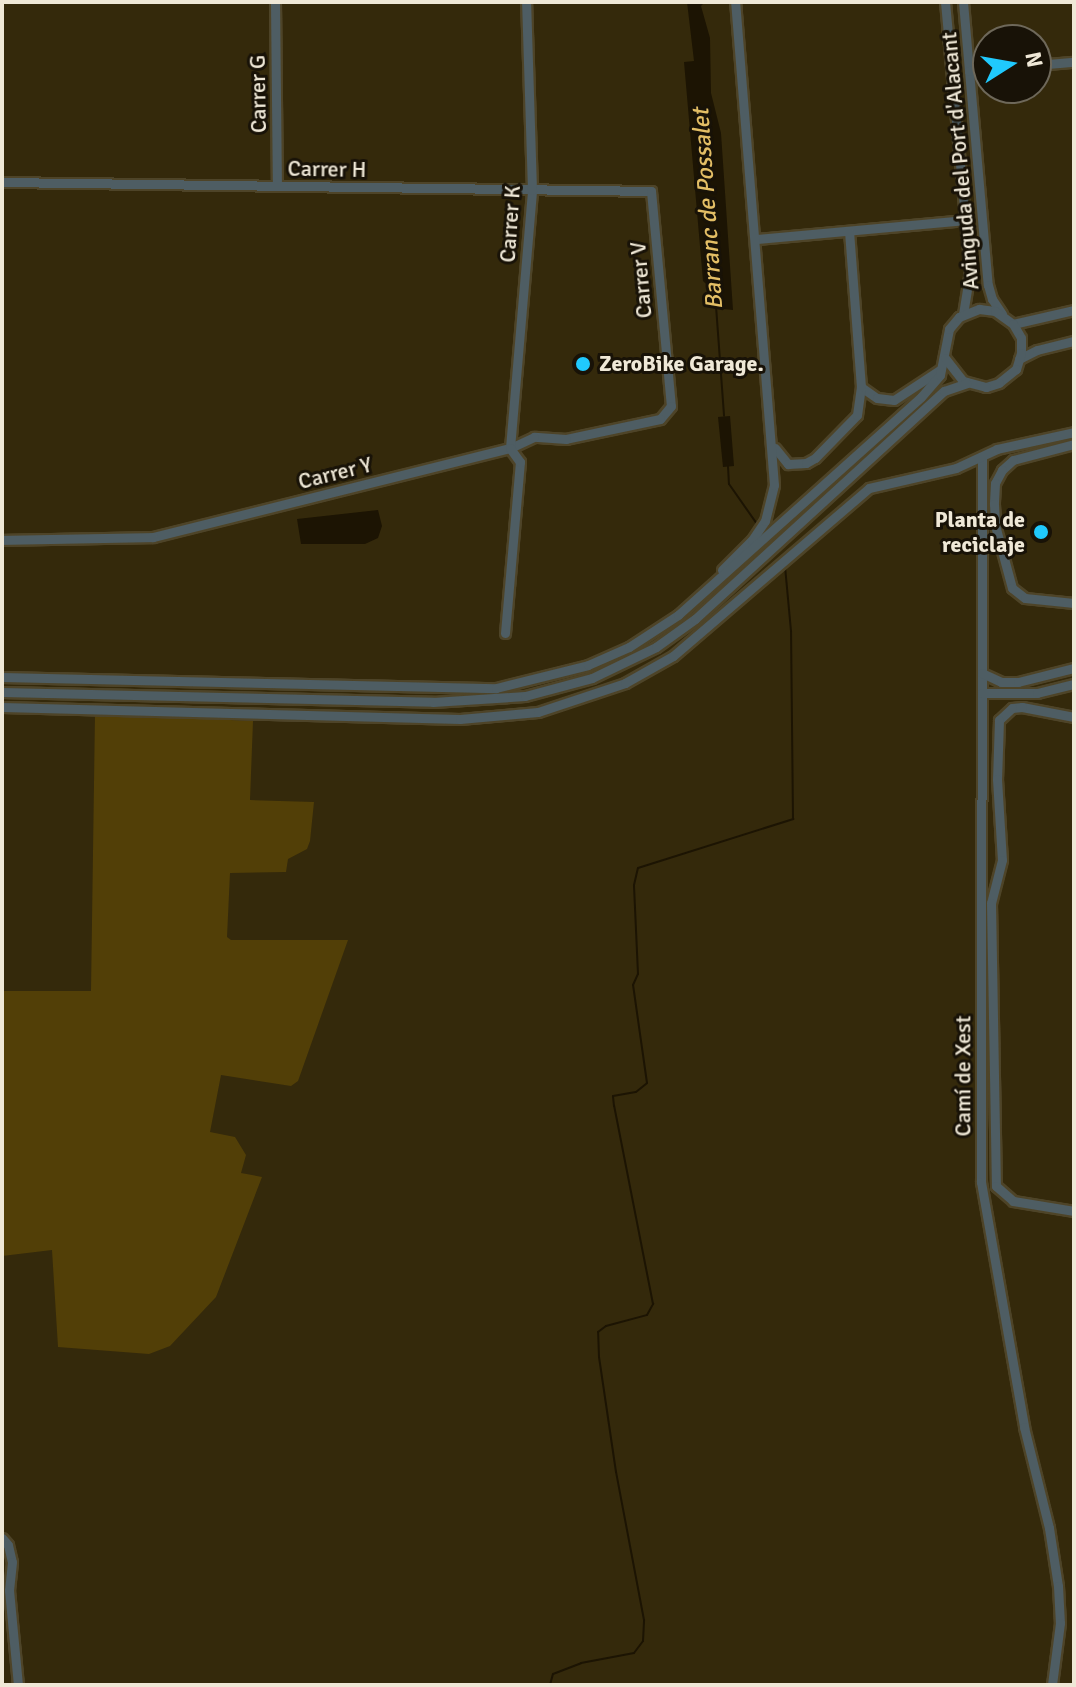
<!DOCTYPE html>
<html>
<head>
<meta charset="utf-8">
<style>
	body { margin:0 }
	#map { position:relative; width:1076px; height:1687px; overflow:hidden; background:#34290b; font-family:Signika,sans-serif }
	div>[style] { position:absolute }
	.green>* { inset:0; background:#523f07 }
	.water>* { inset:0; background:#1c1403 }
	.stream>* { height:2px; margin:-1px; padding:0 1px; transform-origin:1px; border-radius:1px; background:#1c1403 }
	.roads { filter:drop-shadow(2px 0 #4e4428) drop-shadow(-2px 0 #4e4428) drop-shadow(0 2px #4e4428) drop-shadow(0 -2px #4e4428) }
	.minor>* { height:9px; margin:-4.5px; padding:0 4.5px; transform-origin:4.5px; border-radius:4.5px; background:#4e5d63 }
	.dots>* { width:22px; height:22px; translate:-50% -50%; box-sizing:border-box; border:4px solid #181207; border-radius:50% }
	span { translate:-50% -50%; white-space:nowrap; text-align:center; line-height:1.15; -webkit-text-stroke:6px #181207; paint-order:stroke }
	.street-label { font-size:22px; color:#efe8d7 }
	.poi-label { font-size:22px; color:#efe8d7; font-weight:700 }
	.left { translate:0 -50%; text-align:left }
	.right { translate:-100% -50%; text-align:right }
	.water-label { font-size:24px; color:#e3be65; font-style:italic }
	.frame { position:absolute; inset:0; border:4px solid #efe8d7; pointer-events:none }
	.north { position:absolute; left:972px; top:24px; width:80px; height:80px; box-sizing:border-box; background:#181207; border:2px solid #6e685a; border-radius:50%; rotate:79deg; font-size:22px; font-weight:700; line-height:32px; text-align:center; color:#efe8d7 }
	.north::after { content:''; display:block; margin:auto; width:28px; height:36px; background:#20c9fd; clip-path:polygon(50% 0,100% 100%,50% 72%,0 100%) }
</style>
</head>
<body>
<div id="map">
	<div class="green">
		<i style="clip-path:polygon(95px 714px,253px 721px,250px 800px,314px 802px,310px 841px,307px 849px,288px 859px,286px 872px,230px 873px,227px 937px,231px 940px,348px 940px,298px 1081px,291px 1086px,221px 1075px,210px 1132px,235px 1137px,246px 1155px,241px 1173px,262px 1177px,216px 1297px,170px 1346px,149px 1354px,58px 1347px,52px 1250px,2px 1256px,2px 991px,91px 991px)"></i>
	</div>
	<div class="water">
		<i style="clip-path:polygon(687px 2px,705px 2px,701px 6px,710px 38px,711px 93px,721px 133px,733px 310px,713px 308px,711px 289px,703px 281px,684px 62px,694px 61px)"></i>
		<i style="clip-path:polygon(730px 416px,734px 466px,723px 467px,718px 417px)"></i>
		<i style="clip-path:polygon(378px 510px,382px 526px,378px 538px,365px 544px,301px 544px,297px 519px)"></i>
	</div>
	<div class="stream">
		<i style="left:716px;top:306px;width:110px;rotate:85.8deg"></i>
		<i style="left:728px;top:466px;width:18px;rotate:87deg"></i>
		<i style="left:729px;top:484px;width:49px;rotate:55deg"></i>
		<i style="left:550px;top:1685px;width:11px;rotate:-75deg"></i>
		<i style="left:553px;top:1674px;width:30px;rotate:-21deg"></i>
		<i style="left:581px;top:1663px;width:54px;rotate:-10.7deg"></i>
		<i style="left:634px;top:1653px;width:15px;rotate:-53deg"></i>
		<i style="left:643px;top:1641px;width:21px;rotate:-87deg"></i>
		<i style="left:644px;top:1620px;width:151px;rotate:-100.7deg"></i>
		<i style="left:616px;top:1472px;width:116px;rotate:-98.4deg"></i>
		<i style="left:599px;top:1357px;width:25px;rotate:-92deg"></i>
		<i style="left:598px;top:1332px;width:10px;rotate:-37deg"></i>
		<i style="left:606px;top:1326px;width:42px;rotate:-15deg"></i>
		<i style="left:647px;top:1315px;width:13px;rotate:-61deg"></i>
		<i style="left:653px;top:1304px;width:202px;rotate:-101.1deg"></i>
		<i style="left:614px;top:1106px;width:10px;rotate:-96deg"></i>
		<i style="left:613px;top:1096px;width:23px;rotate:-10deg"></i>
		<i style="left:636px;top:1092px;width:14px;rotate:-39deg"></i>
		<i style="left:647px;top:1083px;width:99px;rotate:-98.1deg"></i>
		<i style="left:633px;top:985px;width:12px;rotate:-66deg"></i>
		<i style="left:638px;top:974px;width:89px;rotate:-92.6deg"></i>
		<i style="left:634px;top:885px;width:17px;rotate:-77deg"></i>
		<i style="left:638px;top:868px;width:163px;rotate:-17.5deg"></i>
		<i style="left:793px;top:819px;width:188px;rotate:-90.6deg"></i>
		<i style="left:791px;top:631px;width:65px;rotate:-95.3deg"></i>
	</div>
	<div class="roads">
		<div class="minor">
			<i style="left:275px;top:2px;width:184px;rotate:89.4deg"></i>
			<i style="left:945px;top:2px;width:270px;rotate:84.7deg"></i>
			<i style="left:970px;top:271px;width:44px;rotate:99.2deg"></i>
			<i style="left:963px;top:2px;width:284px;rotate:85deg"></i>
			<i style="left:988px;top:285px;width:15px;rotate:74deg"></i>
			<i style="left:992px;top:299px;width:18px;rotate:56deg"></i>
			<i style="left:1036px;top:65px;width:38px;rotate:-5deg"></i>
			<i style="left:969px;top:71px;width:19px;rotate:-6deg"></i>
			<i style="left:2px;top:182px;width:649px;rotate:0.79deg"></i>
			<i style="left:651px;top:191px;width:216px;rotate:84.7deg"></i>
			<i style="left:671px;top:406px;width:17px;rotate:130deg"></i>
			<i style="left:660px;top:419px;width:96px;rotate:168deg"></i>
			<i style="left:566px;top:439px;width:32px;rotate:-176deg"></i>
			<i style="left:534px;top:437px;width:26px;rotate:155deg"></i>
			<i style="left:510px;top:448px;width:368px;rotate:166deg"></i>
			<i style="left:153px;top:537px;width:151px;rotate:178.9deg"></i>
			<i style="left:756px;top:239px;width:209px;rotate:-5.2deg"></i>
			<i style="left:1013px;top:324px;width:63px;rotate:-12.9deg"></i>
			<i style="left:1019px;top:359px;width:20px;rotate:-27deg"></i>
			<i style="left:1037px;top:350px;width:38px;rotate:-14deg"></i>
			<i style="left:861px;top:387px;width:19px;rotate:35deg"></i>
			<i style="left:877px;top:398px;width:17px;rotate:7deg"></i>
			<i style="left:894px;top:400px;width:56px;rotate:-33.4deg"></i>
			<i style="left:1074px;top:444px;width:63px;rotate:165.3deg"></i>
			<i style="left:1013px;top:460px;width:15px;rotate:138deg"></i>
			<i style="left:1002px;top:470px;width:15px;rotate:118deg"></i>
			<i style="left:995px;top:483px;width:21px;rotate:93deg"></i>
			<i style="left:994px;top:504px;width:21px;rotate:87deg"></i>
			<i style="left:995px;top:525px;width:65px;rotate:74.9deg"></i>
			<i style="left:1012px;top:588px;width:16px;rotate:38deg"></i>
			<i style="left:1025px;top:598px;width:49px;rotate:5.8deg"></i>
			<i style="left:510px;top:448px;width:259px;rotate:-85.1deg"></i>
			<i style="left:532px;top:190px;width:188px;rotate:-91.8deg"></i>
			<i style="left:775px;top:448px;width:21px;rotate:51deg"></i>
			<i style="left:788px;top:464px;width:18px;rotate:-3deg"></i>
			<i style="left:806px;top:463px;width:10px;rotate:-29deg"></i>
			<i style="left:815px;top:458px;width:60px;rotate:-45.7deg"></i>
			<i style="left:857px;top:415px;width:28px;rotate:-82deg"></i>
			<i style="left:861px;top:387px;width:156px;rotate:-94.4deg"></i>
			<i style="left:982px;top:458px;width:724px;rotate:90.08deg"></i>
			<i style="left:981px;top:1182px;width:249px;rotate:80deg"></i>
			<i style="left:1024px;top:1427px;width:104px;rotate:76.1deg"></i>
			<i style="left:1049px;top:1528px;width:59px;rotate:81.2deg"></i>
			<i style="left:1058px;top:1586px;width:37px;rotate:87deg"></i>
			<i style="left:1060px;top:1623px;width:63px;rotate:97.4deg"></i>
			<i style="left:722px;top:570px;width:42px;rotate:-45deg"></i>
			<i style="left:752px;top:540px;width:23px;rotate:-56deg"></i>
			<i style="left:765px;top:521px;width:37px;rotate:-76deg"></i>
			<i style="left:774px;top:485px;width:485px;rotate:-94.6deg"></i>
			<i style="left:505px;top:633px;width:172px;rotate:-85deg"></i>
			<i style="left:520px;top:462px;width:17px;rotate:-126deg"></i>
			<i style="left:982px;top:673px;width:21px;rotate:25deg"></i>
			<i style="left:1001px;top:682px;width:17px"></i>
			<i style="left:1018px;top:682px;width:58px;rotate:-14deg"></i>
			<i style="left:2px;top:677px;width:494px;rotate:1.3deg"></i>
			<i style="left:496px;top:688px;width:95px;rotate:-14deg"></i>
			<i style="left:588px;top:665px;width:45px;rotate:-23.7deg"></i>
			<i style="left:629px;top:647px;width:59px;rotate:-33.1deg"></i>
			<i style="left:678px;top:615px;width:326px;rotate:-41.9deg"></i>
			<i style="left:921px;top:397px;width:29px;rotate:-49deg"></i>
			<i style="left:940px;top:375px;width:47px;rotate:-78.9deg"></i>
			<i style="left:949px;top:329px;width:16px;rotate:-50deg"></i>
			<i style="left:959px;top:317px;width:22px;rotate:-22deg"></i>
			<i style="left:979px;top:309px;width:16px;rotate:7deg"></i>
			<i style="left:995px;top:311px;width:22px;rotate:36deg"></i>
			<i style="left:1013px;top:324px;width:16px;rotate:60deg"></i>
			<i style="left:1021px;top:338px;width:15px;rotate:90deg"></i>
			<i style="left:1021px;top:353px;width:17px;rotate:107deg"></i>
			<i style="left:1016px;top:369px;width:22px;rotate:141deg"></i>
			<i style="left:999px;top:383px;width:14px;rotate:163deg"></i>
			<i style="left:986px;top:387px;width:24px;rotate:-165deg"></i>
			<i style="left:963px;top:381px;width:29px;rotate:-128deg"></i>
			<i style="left:2px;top:692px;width:431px;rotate:1.3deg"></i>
			<i style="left:433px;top:702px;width:92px;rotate:-3.7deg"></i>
			<i style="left:525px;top:696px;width:69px;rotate:-15deg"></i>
			<i style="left:592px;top:678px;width:71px;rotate:-25.8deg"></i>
			<i style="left:656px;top:647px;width:48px;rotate:-35.7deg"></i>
			<i style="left:695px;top:619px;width:338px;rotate:-42.5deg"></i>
			<i style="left:944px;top:391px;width:24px;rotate:-19deg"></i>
			<i style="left:982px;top:693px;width:55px"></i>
			<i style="left:1037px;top:693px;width:38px;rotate:-14deg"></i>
			<i style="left:2px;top:707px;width:458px;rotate:1.5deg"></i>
			<i style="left:460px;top:719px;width:78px;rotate:-5.1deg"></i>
			<i style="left:538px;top:712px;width:92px;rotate:-18.4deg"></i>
			<i style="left:625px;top:683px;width:55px;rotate:-29.4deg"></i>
			<i style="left:673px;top:656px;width:258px;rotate:-40.6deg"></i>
			<i style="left:869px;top:488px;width:89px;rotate:-12.9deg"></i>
			<i style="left:956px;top:468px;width:45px;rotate:-24.9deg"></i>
			<i style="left:997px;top:449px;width:79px;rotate:-12.4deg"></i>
			<i style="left:1074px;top:717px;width:53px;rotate:-169.1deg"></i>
			<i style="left:1022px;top:707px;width:10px;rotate:174deg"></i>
			<i style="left:1012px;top:708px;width:18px;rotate:137deg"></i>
			<i style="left:999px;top:720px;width:59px;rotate:91.9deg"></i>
			<i style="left:997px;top:779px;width:81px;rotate:86.5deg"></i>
			<i style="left:1002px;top:860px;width:44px;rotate:104.3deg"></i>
			<i style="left:991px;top:903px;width:283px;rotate:89deg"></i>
			<i style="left:996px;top:1186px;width:23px;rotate:41deg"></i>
			<i style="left:1013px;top:1201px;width:62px;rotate:9.3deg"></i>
			<i style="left:2px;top:1538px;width:9px;rotate:49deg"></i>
			<i style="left:8px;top:1545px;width:17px;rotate:77deg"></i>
			<i style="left:12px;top:1562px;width:28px;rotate:96deg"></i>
			<i style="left:9px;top:1590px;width:95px;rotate:84.6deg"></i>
		</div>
	</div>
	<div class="dots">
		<i style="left:583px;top:364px;background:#20c9fd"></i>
		<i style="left:1041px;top:532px;background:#20c9fd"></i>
	</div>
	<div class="street-label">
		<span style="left:258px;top:94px;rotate:-91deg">Carrer G</span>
		<span style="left:960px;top:161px;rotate:-95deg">Avinguda del Port d'Alacant</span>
		<span style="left:327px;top:169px;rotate:1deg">Carrer H</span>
		<span style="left:510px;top:224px;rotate:-86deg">Carrer K</span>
		<span style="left:641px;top:280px;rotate:-95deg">Carrer V</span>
		<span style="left:335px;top:473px;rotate:-14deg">Carrer Y</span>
		<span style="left:963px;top:1076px;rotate:-90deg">Camí de Xest</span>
	</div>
	<div class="poi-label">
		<span class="left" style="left:599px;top:364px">ZeroBike Garage.</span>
		<span class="right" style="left:1025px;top:532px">Planta de<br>reciclaje</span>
	</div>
	<div class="water-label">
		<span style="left:708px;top:209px;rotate:-94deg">Barranc de Possalet</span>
	</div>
	<div class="frame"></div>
	<div class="north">N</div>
</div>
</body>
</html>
